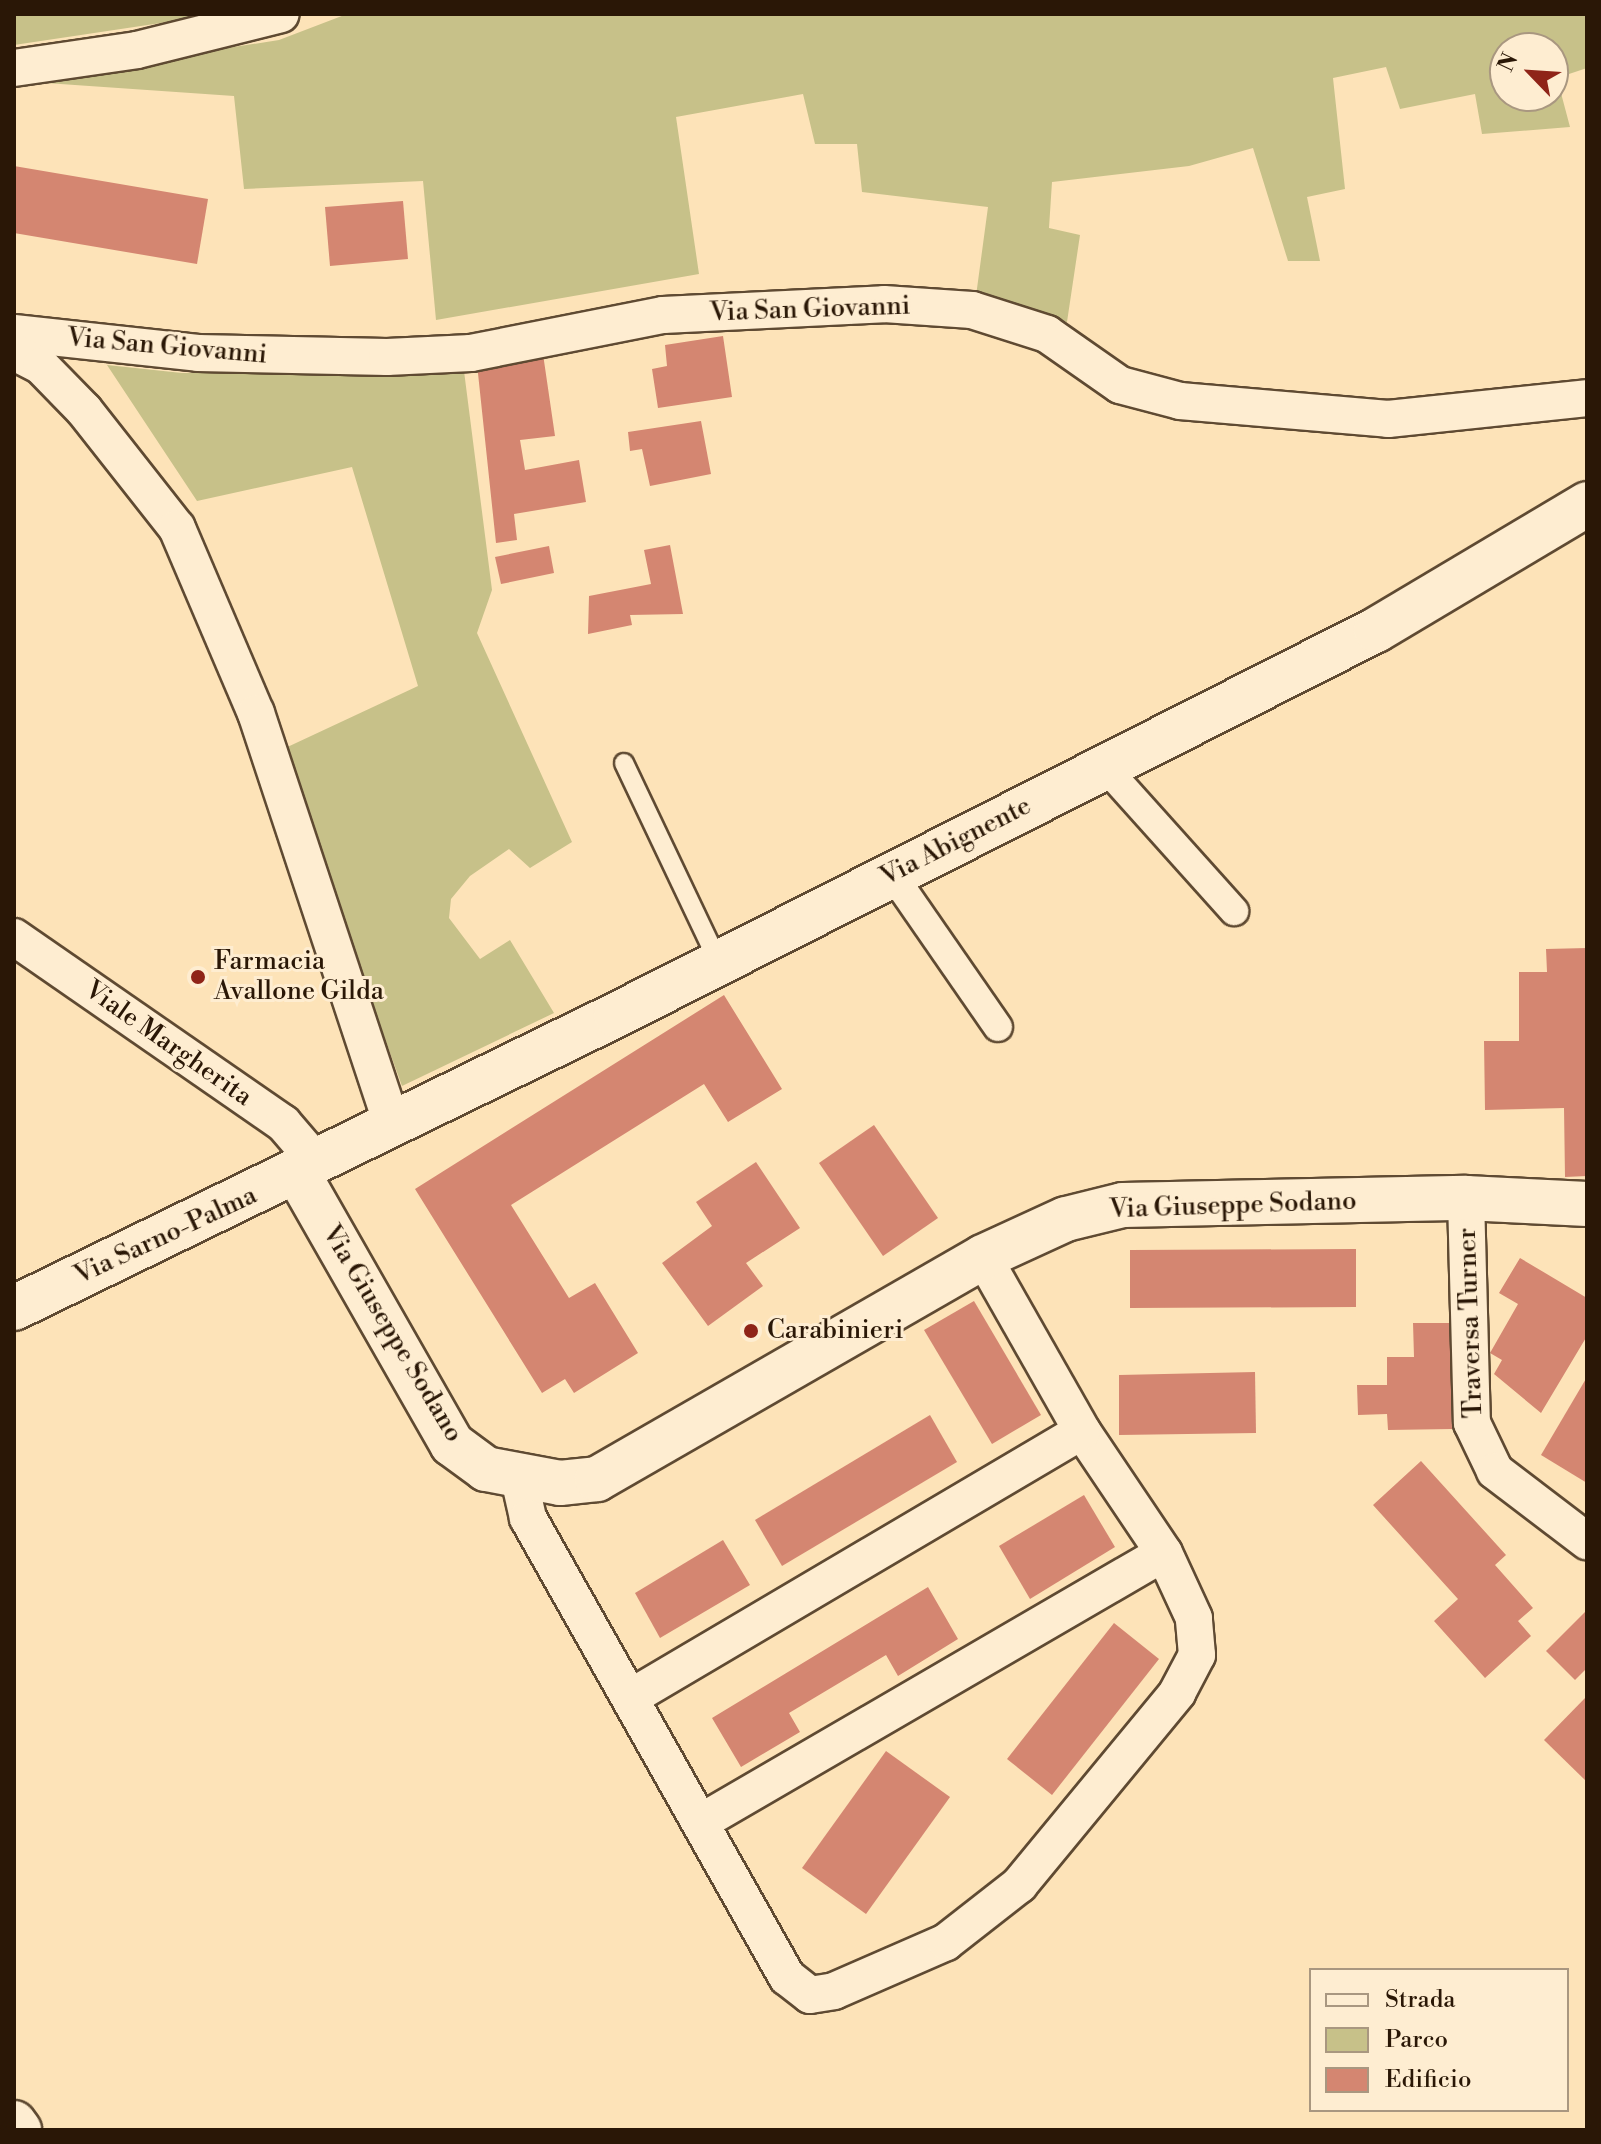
<!DOCTYPE html>
<html>
<head>
<meta charset="utf-8">
<style>
	body { margin:0 }
	#map { position:relative; width:1601px; height:2144px; overflow:hidden; background:#fde3b8; font-family:"Libre Bodoni",serif }
	div>[style] { position:absolute }
	.green>* { inset:0; background:#c7c189 }
	.building>* { inset:0; background:#d48671 }
	.roads { filter:drop-shadow(2px 0 #5f4a32) drop-shadow(-2px 0 #5f4a32) drop-shadow(0 2px #5f4a32) drop-shadow(0 -2px #5f4a32) }
	.service>* { height:18px; margin:-9px; padding:0 9px; transform-origin:9px; border-radius:9px; background:#feedd1 }
	.pedestrian>* { height:28px; margin:-14px; padding:0 14px; transform-origin:14px; border-radius:14px; background:#feedd1 }
	.minor>* { height:36px; margin:-18px; padding:0 18px; transform-origin:18px; border-radius:18px; background:#feedd1 }
	.tertiary>* { height:44px; margin:-22px; padding:0 22px; transform-origin:22px; border-radius:22px; background:#feedd1 }
	.secondary>* { height:44px; margin:-22px; padding:0 22px; transform-origin:22px; border-radius:22px; background:#feedd1 }
	.dots>* { width:22px; height:22px; translate:-50% -50%; box-sizing:border-box; border:4px solid #feedd1; border-radius:50% }
	span { translate:-50% -50%; white-space:nowrap; text-align:center; line-height:1.15; -webkit-text-stroke:6px #feedd1; paint-order:stroke }
	.street-label { font-size:26px; color:#2a1706 }
	.poi-label { font-size:26px; color:#2a1706 }
	.left { translate:0 -50%; text-align:left }
	.frame { position:absolute; inset:0; border:16px solid #2a1706; pointer-events:none }
	.legend { position:absolute; left:1309px; top:1968px; width:260px; height:144px; box-sizing:border-box; background:#feedd1; border:2px solid #a99780; margin:0; padding:10px 14px; list-style:none; font-size:24px; color:#2a1706 }
	.legend li { display:flex; align-items:center; gap:16px; height:40px }
	.legend b { width:40px; border:2px solid #a99780 }
	.north { position:absolute; left:1489px; top:32px; width:80px; height:80px; box-sizing:border-box; background:#feedd1; border:2px solid #a99780; border-radius:50%; rotate:295deg; font-size:22px; font-weight:700; line-height:32px; text-align:center; color:#2a1706 }
	.north::after { content:''; display:block; margin:auto; width:28px; height:36px; background:#8f2418; clip-path:polygon(50% 0,100% 100%,50% 72%,0 100%) }
</style>
</head>
<body>
<div id="map">
	<div class="green">
		<i style="clip-path:polygon(14px 14px,221px 14px,14px 45px)"></i>
		<i style="clip-path:polygon(evenodd,347px 14px,1587px 14px,1587px 68px,1557px 78px,1570px 127px,1482px 134px,1475px 94px,1400px 109px,1386px 67px,1333px 78px,1345px 189px,1307px 197px,1320px 261px,1288px 261px,1253px 148px,1189px 166px,1052px 182px,1049px 228px,1080px 235px,1067px 322px,976px 296px,988px 207px,862px 192px,857px 144px,815px 144px,803px 94px,676px 117px,699px 274px,436px 320px,423px 181px,244px 189px,234px 96px,17px 81px,279px 40px,347px 14px,1505px 48px,1553px 48px,1553px 96px,1505px 96px,1505px 48px)"></i>
		<i style="clip-path:polygon(107px 365px,182px 373px,464px 371px,492px 590px,477px 633px,572px 842px,530px 868px,509px 849px,470px 876px,451px 899px,449px 918px,480px 959px,510px 940px,554px 1013px,402px 1086px,281px 750px,418px 686px,352px 467px,197px 501px)"></i>
	</div>
	<div class="building">
		<i style="clip-path:polygon(14px 166px,208px 199px,197px 264px,14px 233px)"></i>
		<i style="clip-path:polygon(403px 201px,408px 259px,330px 266px,325px 207px)"></i>
		<i style="clip-path:polygon(723px 336px,732px 397px,658px 408px,652px 369px,667px 366px,665px 345px)"></i>
		<i style="clip-path:polygon(543px 354px,555px 436px,520px 440px,525px 470px,579px 460px,586px 502px,514px 514px,517px 540px,496px 543px,477px 364px)"></i>
		<i style="clip-path:polygon(701px 421px,711px 474px,650px 486px,642px 449px,630px 451px,628px 432px)"></i>
		<i style="clip-path:polygon(670px 545px,683px 614px,630px 615px,632px 625px,588px 634px,589px 596px,651px 584px,644px 550px)"></i>
		<i style="clip-path:polygon(549px 546px,554px 573px,501px 584px,495px 557px)"></i>
		<i style="clip-path:polygon(1587px 948px,1587px 1176px,1565px 1177px,1564px 1108px,1485px 1110px,1484px 1041px,1519px 1041px,1519px 972px,1547px 972px,1546px 949px)"></i>
		<i style="clip-path:polygon(724px 995px,782px 1089px,728px 1122px,704px 1084px,511px 1205px,569px 1298px,595px 1283px,638px 1353px,574px 1393px,565px 1379px,542px 1393px,415px 1189px)"></i>
		<i style="clip-path:polygon(874px 1125px,938px 1218px,883px 1256px,819px 1163px)"></i>
		<i style="clip-path:polygon(756px 1162px,800px 1228px,746px 1263px,763px 1286px,708px 1326px,662px 1263px,712px 1226px,696px 1202px)"></i>
		<i style="clip-path:polygon(1356px 1249px,1356px 1307px,1130px 1308px,1130px 1250px)"></i>
		<i style="clip-path:polygon(1520px 1258px,1587px 1298px,1587px 1336px,1541px 1413px,1494px 1374px,1502px 1360px,1490px 1353px,1518px 1304px,1499px 1293px)"></i>
		<i style="clip-path:polygon(974px 1301px,1041px 1415px,992px 1444px,924px 1330px)"></i>
		<i style="clip-path:polygon(1413px 1323px,1450px 1323px,1452px 1429px,1388px 1430px,1387px 1414px,1358px 1415px,1357px 1385px,1387px 1385px,1387px 1357px,1414px 1357px)"></i>
		<i style="clip-path:polygon(1255px 1372px,1256px 1433px,1119px 1435px,1119px 1375px)"></i>
		<i style="clip-path:polygon(1587px 1377px,1587px 1483px,1541px 1455px)"></i>
		<i style="clip-path:polygon(930px 1415px,957px 1462px,782px 1566px,755px 1520px)"></i>
		<i style="clip-path:polygon(1421px 1461px,1506px 1555px,1495px 1565px,1533px 1608px,1518px 1621px,1531px 1636px,1485px 1678px,1434px 1621px,1458px 1599px,1373px 1505px)"></i>
		<i style="clip-path:polygon(1084px 1495px,1115px 1547px,1030px 1599px,999px 1546px)"></i>
		<i style="clip-path:polygon(723px 1540px,750px 1585px,660px 1638px,635px 1593px)"></i>
		<i style="clip-path:polygon(928px 1587px,958px 1639px,898px 1676px,886px 1655px,789px 1713px,800px 1732px,741px 1767px,712px 1718px)"></i>
		<i style="clip-path:polygon(1587px 1610px,1587px 1668px,1575px 1680px,1546px 1651px)"></i>
		<i style="clip-path:polygon(1114px 1623px,1159px 1659px,1052px 1795px,1007px 1759px)"></i>
		<i style="clip-path:polygon(1587px 1696px,1587px 1782px,1544px 1740px)"></i>
		<i style="clip-path:polygon(886px 1751px,950px 1797px,866px 1914px,802px 1868px)"></i>
	</div>
	<div class="roads">
		<div class="service">
			<i style="left:624px;top:763px;width:221px;rotate:64.6deg"></i>
		</div>
		<div class="pedestrian">
			<i style="left:1104px;top:766px;width:195px;rotate:48.1deg"></i>
			<i style="left:892px;top:874px;width:186px;rotate:55.3deg"></i>
		</div>
		<div class="minor">
			<i style="left:14px;top:68px;width:124px;rotate:-8.3deg"></i>
			<i style="left:137px;top:50px;width:148px;rotate:-14deg"></i>
			<i style="left:14px;top:333px;width:185px;rotate:6.2deg"></i>
			<i style="left:198px;top:353px;width:189px;rotate:1.2deg"></i>
			<i style="left:387px;top:357px;width:84px;rotate:-2.7deg"></i>
			<i style="left:471px;top:353px;width:196px;rotate:-11.2deg"></i>
			<i style="left:663px;top:315px;width:221px;rotate:-2.8deg"></i>
			<i style="left:884px;top:304px;width:88px;rotate:3.9deg"></i>
			<i style="left:972px;top:310px;width:79px;rotate:17.7deg"></i>
			<i style="left:1047px;top:334px;width:89px;rotate:34.9deg"></i>
			<i style="left:1120px;top:385px;width:62px;rotate:14.9deg"></i>
			<i style="left:1180px;top:401px;width:209px;rotate:4.9deg"></i>
			<i style="left:1388px;top:419px;width:200px;rotate:-6deg"></i>
			<i style="left:14px;top:352px;width:30px;rotate:27deg"></i>
			<i style="left:41px;top:366px;width:62px;rotate:45.7deg"></i>
			<i style="left:84px;top:410px;width:150px;rotate:51.8deg"></i>
			<i style="left:177px;top:528px;width:201px;rotate:66.9deg"></i>
			<i style="left:256px;top:713px;width:430px;rotate:71.7deg"></i>
			<i style="left:14px;top:937px;width:327px;rotate:34.7deg"></i>
			<i style="left:283px;top:1123px;width:48px;rotate:49.3deg"></i>
			<i style="left:1466px;top:1198px;width:225px;rotate:88.5deg"></i>
			<i style="left:1472px;top:1423px;width:53px;rotate:64.4deg"></i>
			<i style="left:1495px;top:1471px;width:116px;rotate:37.3deg"></i>
			<i style="left:519px;top:1478px;width:41px;rotate:77.3deg"></i>
			<i style="left:528px;top:1518px;width:527px;rotate:60.57deg"></i>
			<i style="left:787px;top:1977px;width:29px;rotate:38deg"></i>
			<i style="left:810px;top:1995px;width:24px;rotate:-9deg"></i>
			<i style="left:834px;top:1991px;width:122px;rotate:-23.6deg"></i>
			<i style="left:946px;top:1942px;width:93px;rotate:-38deg"></i>
			<i style="left:1019px;top:1885px;width:249px;rotate:-50.5deg"></i>
			<i style="left:1177px;top:1693px;width:43px;rotate:-62.2deg"></i>
			<i style="left:1197px;top:1655px;width:37px;rotate:-95deg"></i>
			<i style="left:1194px;top:1618px;width:72px;rotate:-114.8deg"></i>
			<i style="left:1164px;top:1553px;width:147px;rotate:-123.9deg"></i>
			<i style="left:1082px;top:1431px;width:200px;rotate:-119.6deg"></i>
			<i style="left:633px;top:1696px;width:521px;rotate:-30.55deg"></i>
			<i style="left:701px;top:1822px;width:535px;rotate:-30.16deg"></i>
		</div>
		<div class="tertiary">
			<i style="left:298px;top:1174px;width:311px;rotate:60.3deg"></i>
			<i style="left:452px;top:1444px;width:42px;rotate:36.3deg"></i>
			<i style="left:486px;top:1469px;width:75px;rotate:10.7deg"></i>
			<i style="left:560px;top:1483px;width:37px;rotate:-6deg"></i>
			<i style="left:597px;top:1479px;width:445px;rotate:-29.9deg"></i>
			<i style="left:983px;top:1257px;width:91px;rotate:-24.6deg"></i>
			<i style="left:1066px;top:1219px;width:59px;rotate:-13.8deg"></i>
			<i style="left:1123px;top:1205px;width:343px;rotate:-1.2deg"></i>
			<i style="left:1466px;top:1198px;width:121px;rotate:2.8deg"></i>
			<i style="left:14px;top:1308px;width:670px;rotate:-25.95deg"></i>
			<i style="left:616px;top:1015px;width:852px;rotate:-26.87deg"></i>
			<i style="left:1376px;top:630px;width:246px;rotate:-30.8deg"></i>
		</div>
		<div class="secondary">
			<i style="left:14px;top:2123px;width:9px;rotate:54deg"></i>
		</div>
	</div>
	<div class="dots">
		<i style="left:198px;top:977px;background:#8f2418"></i>
		<i style="left:751px;top:1331px;background:#8f2418"></i>
	</div>
	<div class="street-label">
		<span style="left:810px;top:310px;rotate:-2deg">Via San Giovanni</span>
		<span style="left:167px;top:347px;rotate:5deg">Via San Giovanni</span>
		<span style="left:956px;top:842px;rotate:-27deg">Via Abignente</span>
		<span style="left:168px;top:1044px;rotate:35deg">Viale Margherita</span>
		<span style="left:1233px;top:1206px;rotate:-2deg">Via Giuseppe Sodano</span>
		<span style="left:166px;top:1236px;rotate:-25deg">Via Sarno-Palma</span>
		<span style="left:1471px;top:1323px;rotate:-92deg">Traversa Turner</span>
		<span style="left:392px;top:1334px;rotate:59deg">Via Giuseppe Sodano</span>
	</div>
	<div class="poi-label">
		<span class="left" style="left:214px;top:977px">Farmacia<br>Avallone Gilda</span>
		<span class="left" style="left:767px;top:1331px">Carabinieri</span>
	</div>
	<div class="frame"></div>
	<ul class="legend">
	<li><b style="height:10px;background:#feedd1"></b>Strada</li>
	<li><b style="height:22px;background:#c7c189"></b>Parco</li>
	<li><b style="height:22px;background:#d48671"></b>Edificio</li>
	</ul>
	<div class="north">N</div>
</div>
</body>
</html>
